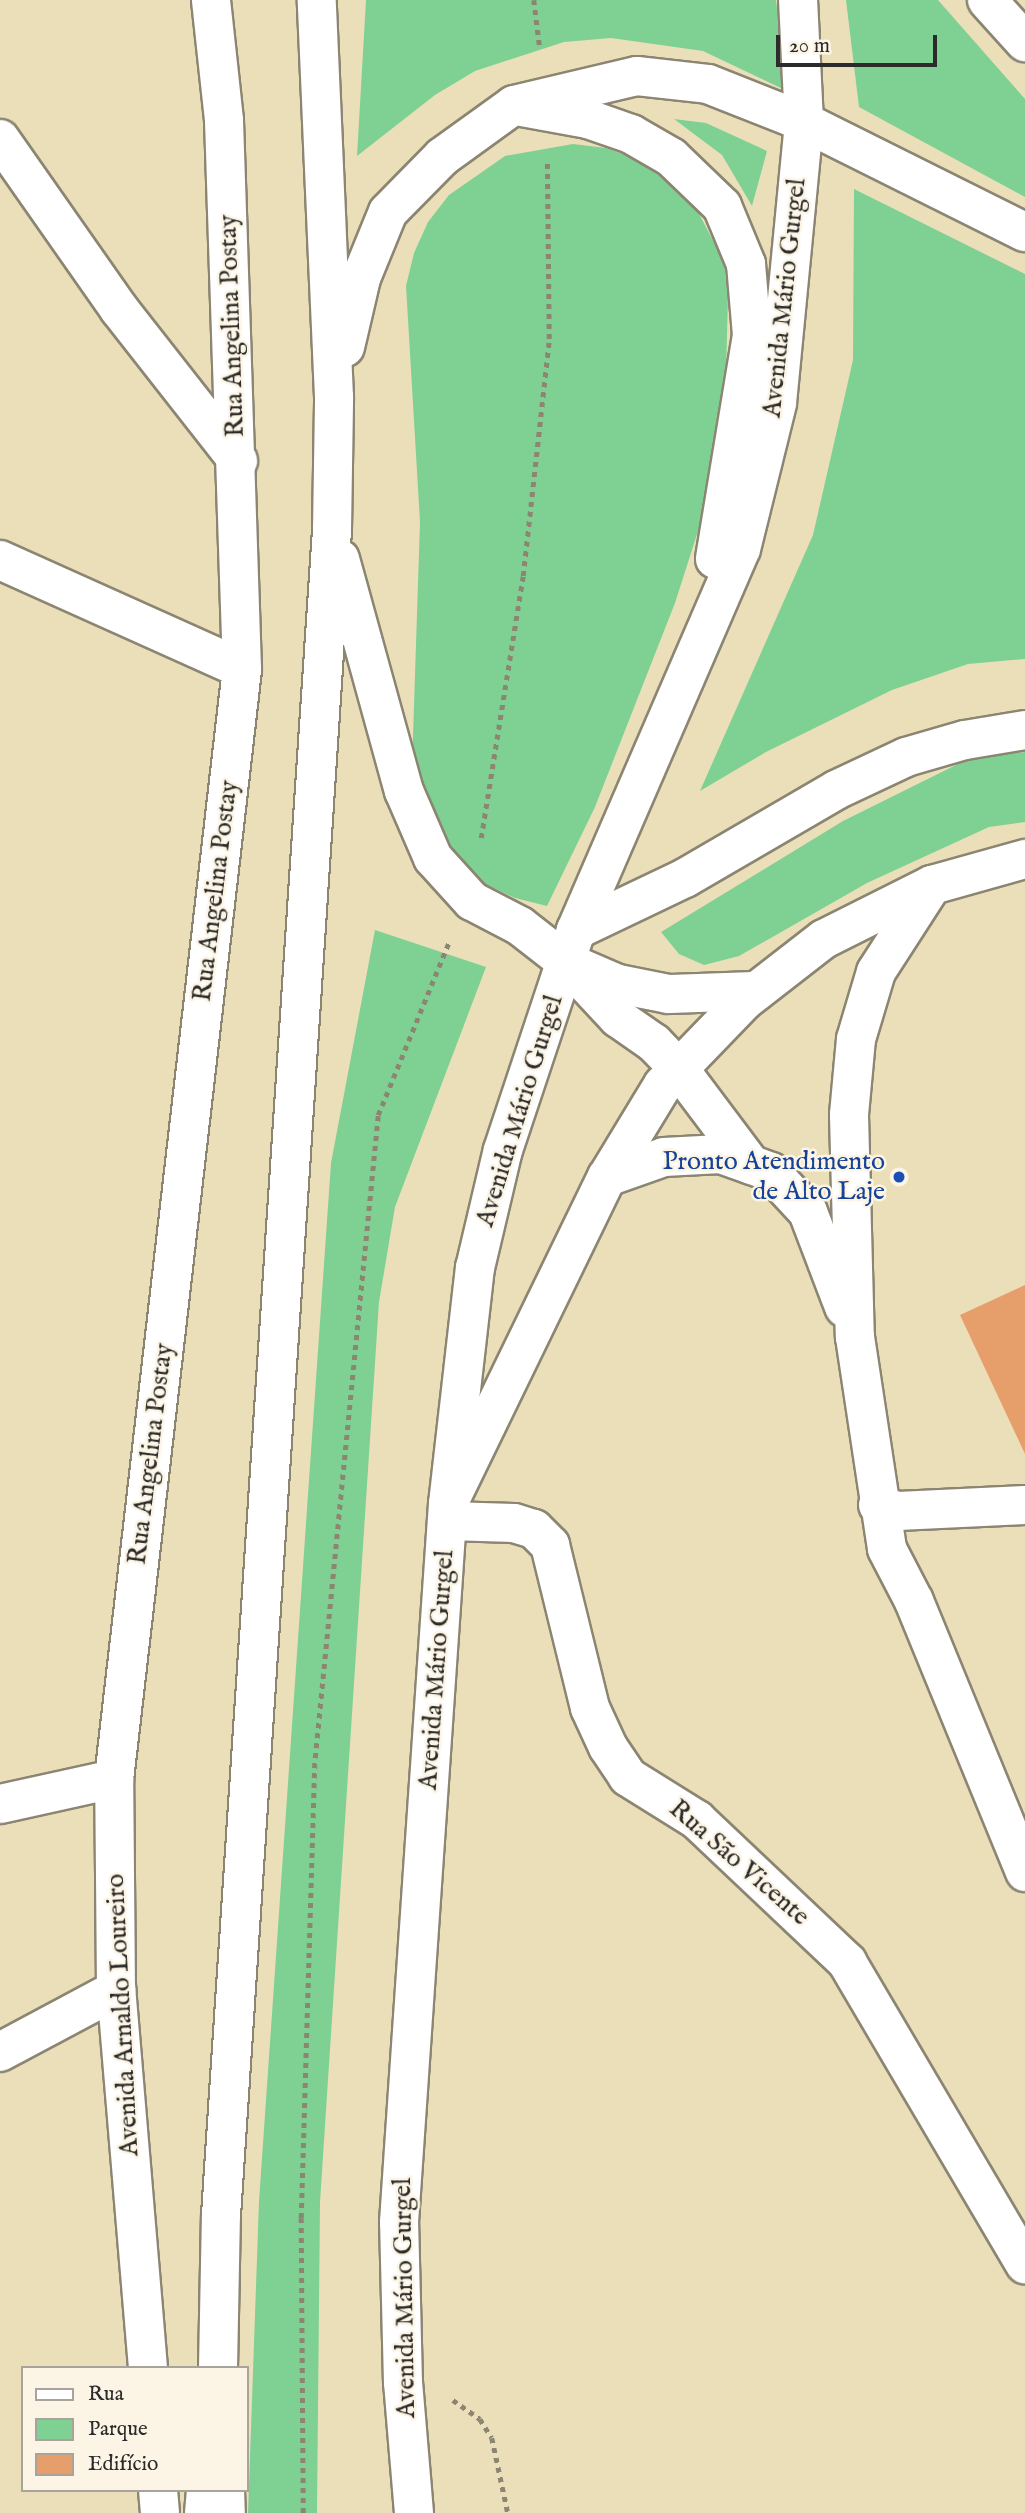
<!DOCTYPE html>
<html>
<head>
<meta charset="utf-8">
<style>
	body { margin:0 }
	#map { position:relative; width:1025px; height:2513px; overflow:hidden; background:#ebdfba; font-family:"IM FELL English",serif }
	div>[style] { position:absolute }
	.green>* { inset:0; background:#7fd193 }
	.building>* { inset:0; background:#e69e6b }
	.path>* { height:4.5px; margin-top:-2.25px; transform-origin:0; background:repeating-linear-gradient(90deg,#8b8572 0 5px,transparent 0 10px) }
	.roads { filter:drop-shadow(2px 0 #8b8572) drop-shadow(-2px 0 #8b8572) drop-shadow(0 2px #8b8572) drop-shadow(0 -2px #8b8572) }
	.street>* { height:38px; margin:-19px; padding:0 19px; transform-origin:19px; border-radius:19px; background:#fff }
	.secondary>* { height:38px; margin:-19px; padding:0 19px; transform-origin:19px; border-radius:19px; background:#fff }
	.primary>* { height:38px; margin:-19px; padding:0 19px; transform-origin:19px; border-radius:19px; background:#fff }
	.dots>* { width:19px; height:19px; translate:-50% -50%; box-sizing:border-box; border:4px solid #fcf5e5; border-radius:50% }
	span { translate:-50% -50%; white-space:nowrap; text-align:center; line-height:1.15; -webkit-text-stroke:5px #fcf5e5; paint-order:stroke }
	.street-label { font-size:26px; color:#2b2b2b }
	.transit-label { font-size:26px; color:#164399 }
	.right { translate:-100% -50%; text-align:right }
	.legend { position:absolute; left:21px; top:2366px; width:228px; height:126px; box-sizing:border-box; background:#fcf5e5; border:2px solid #a8a49b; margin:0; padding:9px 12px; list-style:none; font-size:21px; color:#2b2b2b }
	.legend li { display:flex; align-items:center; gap:14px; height:35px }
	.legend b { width:35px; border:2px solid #a8a49b }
	.scale { position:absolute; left:776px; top:35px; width:161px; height:32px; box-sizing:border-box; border:4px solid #2b2b2b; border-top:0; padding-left:9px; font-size:21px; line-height:24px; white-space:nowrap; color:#2b2b2b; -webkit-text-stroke:5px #fcf5e5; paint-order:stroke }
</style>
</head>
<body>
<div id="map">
	<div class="green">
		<i style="clip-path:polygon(366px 0,776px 0,787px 91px,703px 51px,611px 38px,564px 42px,475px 71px,435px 95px,357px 156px)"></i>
		<i style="clip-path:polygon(846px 0,938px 0,1025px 99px,1025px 197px,859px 107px)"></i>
		<i style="clip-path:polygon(674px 119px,706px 123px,767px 151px,752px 206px,722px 155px)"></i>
		<i style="clip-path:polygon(573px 144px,606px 148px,639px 160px,693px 202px,724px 262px,728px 297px,726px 374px,699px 528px,675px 603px,595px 807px,547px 906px,515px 898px,483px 883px,456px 860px,435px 833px,412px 766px,420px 522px,406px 286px,414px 253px,428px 222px,449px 195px,505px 156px)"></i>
		<i style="clip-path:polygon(854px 189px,1025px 274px,1025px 659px,968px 664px,892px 690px,766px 752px,700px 791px,813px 535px,853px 360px)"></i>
		<i style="clip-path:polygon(1025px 752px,1025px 822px,989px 827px,867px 883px,739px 956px,704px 965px,679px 954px,661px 932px,843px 821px,970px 758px)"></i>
		<i style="clip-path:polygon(375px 930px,486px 967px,395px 1207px,379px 1302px,320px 2202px,317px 2513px,248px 2513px,259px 2201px,331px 1163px)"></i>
	</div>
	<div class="building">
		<i style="clip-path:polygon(1025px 1285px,1025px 1454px,960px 1315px)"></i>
	</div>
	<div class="path">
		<i style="left:534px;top:0;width:49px;rotate:83deg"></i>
		<i style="left:481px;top:838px;width:265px;rotate:-80.9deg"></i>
		<i style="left:523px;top:576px;width:238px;rotate:-83.7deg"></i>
		<i style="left:549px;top:339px;width:180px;rotate:-90.6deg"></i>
		<i style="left:453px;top:2400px;width:33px;rotate:35deg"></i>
		<i style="left:480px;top:2419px;width:22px;rotate:58deg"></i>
		<i style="left:492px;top:2438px;width:77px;rotate:78deg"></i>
		<i style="left:303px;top:2513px;width:295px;rotate:-90.4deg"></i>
		<i style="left:301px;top:2218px;width:460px;rotate:-88.3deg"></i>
		<i style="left:315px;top:1758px;width:646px;rotate:-84.4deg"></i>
		<i style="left:378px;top:1115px;width:187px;rotate:-67.7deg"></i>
	</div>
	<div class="roads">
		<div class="street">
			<i style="left:0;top:139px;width:208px;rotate:55deg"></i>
			<i style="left:119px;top:309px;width:193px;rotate:51.9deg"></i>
			<i style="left:0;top:560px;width:265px;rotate:24.2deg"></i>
			<i style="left:932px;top:885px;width:103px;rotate:122.8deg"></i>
			<i style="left:876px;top:972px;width:70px;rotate:106.6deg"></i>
			<i style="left:856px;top:1039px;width:76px;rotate:95.3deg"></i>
			<i style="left:849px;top:1115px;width:222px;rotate:88.5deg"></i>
			<i style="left:855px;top:1337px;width:214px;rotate:81.4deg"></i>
			<i style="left:887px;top:1549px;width:59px;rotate:62.6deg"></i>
			<i style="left:914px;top:1601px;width:293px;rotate:67.7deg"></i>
			<i style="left:679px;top:1069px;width:120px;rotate:53.1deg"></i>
			<i style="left:607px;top:1177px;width:60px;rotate:-19.3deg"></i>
			<i style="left:664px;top:1157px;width:57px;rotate:-3deg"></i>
			<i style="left:721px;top:1154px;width:53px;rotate:19.8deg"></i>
			<i style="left:771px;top:1172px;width:54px;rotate:47.2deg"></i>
			<i style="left:808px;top:1212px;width:102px;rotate:69.2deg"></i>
			<i style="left:878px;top:1505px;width:21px;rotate:17deg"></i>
			<i style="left:898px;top:1511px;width:127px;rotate:-2.7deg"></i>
			<i style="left:448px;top:1521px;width:66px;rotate:1.7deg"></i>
			<i style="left:514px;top:1523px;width:21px;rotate:17deg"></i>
			<i style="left:534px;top:1529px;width:23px;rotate:45deg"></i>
			<i style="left:550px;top:1545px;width:168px;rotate:76.2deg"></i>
			<i style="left:590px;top:1708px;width:43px;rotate:65.2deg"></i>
			<i style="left:608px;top:1747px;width:36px;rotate:56deg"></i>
			<i style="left:628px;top:1777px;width:81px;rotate:31.9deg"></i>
			<i style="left:697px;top:1820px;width:207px;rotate:43.4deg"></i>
			<i style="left:847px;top:1962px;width:351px;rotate:59.5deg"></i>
			<i style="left:0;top:1804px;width:117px;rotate:-12.4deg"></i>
			<i style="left:0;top:2052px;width:132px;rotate:-28.1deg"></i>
			<i style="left:148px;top:2368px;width:379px;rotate:-94.8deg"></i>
			<i style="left:116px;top:1990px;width:211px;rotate:-90.5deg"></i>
			<i style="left:114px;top:1779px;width:1117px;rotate:-83.42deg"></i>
			<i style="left:242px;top:669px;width:549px;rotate:-91.88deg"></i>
			<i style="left:224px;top:120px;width:121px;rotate:-96.2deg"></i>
			<i style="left:158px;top:2490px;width:23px;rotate:85deg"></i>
		</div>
		<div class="secondary">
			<i style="left:987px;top:0;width:57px;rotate:47.9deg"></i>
			<i style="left:449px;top:1502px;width:361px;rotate:-64.1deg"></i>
			<i style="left:607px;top:1177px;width:108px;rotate:-58.7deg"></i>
			<i style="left:663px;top:1085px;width:117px;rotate:-46deg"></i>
			<i style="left:744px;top:1001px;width:101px;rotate:-37.8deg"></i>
			<i style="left:824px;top:939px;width:121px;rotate:-26.6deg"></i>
			<i style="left:932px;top:885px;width:97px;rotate:-15.6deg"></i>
			<i style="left:204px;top:2513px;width:23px;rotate:-85deg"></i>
		</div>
		<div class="primary">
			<i style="left:522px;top:107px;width:67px;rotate:10.3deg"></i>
			<i style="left:588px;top:119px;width:46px;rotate:19.2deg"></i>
			<i style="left:631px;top:134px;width:46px;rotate:29.9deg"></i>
			<i style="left:671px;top:157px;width:71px;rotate:43.9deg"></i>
			<i style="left:722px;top:206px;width:63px;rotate:67.5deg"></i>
			<i style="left:746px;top:264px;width:71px;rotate:85.2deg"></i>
			<i style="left:752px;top:335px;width:227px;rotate:99.4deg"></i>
			<i style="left:345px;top:347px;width:71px;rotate:-76.9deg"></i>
			<i style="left:361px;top:278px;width:71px;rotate:-67.8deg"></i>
			<i style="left:388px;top:212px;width:77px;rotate:-45.5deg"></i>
			<i style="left:442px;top:157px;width:89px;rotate:-35.8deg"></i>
			<i style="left:514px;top:105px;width:126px;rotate:-13.3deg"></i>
			<i style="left:637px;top:76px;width:71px;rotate:6.4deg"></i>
			<i style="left:708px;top:84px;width:103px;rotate:21.6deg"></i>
			<i style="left:804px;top:122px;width:247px;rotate:26.5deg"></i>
			<i style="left:340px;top:559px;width:241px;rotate:74.6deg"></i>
			<i style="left:404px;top:791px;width:73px;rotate:66.6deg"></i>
			<i style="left:433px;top:858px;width:58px;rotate:47.8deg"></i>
			<i style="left:472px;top:901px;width:54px;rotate:27.5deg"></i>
			<i style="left:520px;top:926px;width:57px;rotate:37.9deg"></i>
			<i style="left:565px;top:961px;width:78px;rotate:47.1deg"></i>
			<i style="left:618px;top:1018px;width:44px;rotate:34.8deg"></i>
			<i style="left:654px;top:1043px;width:36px;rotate:46deg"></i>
			<i style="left:576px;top:930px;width:121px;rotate:-25.5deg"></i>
			<i style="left:685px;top:878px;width:175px;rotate:-30.2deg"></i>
			<i style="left:836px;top:790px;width:77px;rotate:-25.2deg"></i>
			<i style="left:906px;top:757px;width:61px;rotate:-16.1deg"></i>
			<i style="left:965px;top:740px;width:61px;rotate:-9.5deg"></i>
			<i style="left:576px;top:966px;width:46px;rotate:23.2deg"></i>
			<i style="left:618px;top:984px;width:51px;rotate:11.3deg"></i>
			<i style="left:668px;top:994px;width:88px;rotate:-2deg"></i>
			<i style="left:218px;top:2368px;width:153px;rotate:-88.9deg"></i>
			<i style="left:221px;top:2215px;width:1689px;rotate:-86.23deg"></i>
			<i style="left:332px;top:530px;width:133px;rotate:-89.1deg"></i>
			<i style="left:334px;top:397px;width:397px;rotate:-92.5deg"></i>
			<i style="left:225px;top:2490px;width:23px;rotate:88deg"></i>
			<i style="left:414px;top:2513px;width:130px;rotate:-94.8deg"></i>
			<i style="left:403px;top:2383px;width:161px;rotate:-91.4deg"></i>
			<i style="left:399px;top:2222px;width:720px;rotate:-86.1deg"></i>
			<i style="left:448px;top:1504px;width:238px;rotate:-83.5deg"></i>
			<i style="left:475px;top:1268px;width:121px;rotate:-76.7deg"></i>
			<i style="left:503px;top:1150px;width:232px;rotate:-71.6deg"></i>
			<i style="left:576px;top:930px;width:415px;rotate:-66.6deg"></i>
			<i style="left:741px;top:549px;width:150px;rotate:-76.1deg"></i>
			<i style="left:777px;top:403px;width:282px;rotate:-84.5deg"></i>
			<i style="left:804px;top:122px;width:122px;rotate:-92.8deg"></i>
		</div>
	</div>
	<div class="dots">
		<i style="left:899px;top:1177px;background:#1a4fb4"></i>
	</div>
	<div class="street-label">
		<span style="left:785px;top:298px;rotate:-84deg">Avenida Mário Gurgel</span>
		<span style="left:232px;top:326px;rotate:-92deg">Rua Angelina Postay</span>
		<span style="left:216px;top:891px;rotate:-83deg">Rua Angelina Postay</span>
		<span style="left:520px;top:1111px;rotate:-73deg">Avenida Mário Gurgel</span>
		<span style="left:151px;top:1454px;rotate:-83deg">Rua Angelina Postay</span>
		<span style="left:437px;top:1670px;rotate:-86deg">Avenida Mário Gurgel</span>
		<span style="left:739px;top:1863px;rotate:41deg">Rua São Vicente</span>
		<span style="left:123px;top:2015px;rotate:-93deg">Avenida Arnaldo Loureiro</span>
		<span style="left:405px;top:2298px;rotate:-91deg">Avenida Mário Gurgel</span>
	</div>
	<div class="transit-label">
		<span class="right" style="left:885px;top:1177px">Pronto Atendimento<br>de Alto Laje</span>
	</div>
	<ul class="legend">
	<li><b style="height:9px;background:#fff"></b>Rua</li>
	<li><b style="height:19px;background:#7fd193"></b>Parque</li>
	<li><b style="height:19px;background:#e69e6b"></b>Edifício</li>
	</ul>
	<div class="scale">20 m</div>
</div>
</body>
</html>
